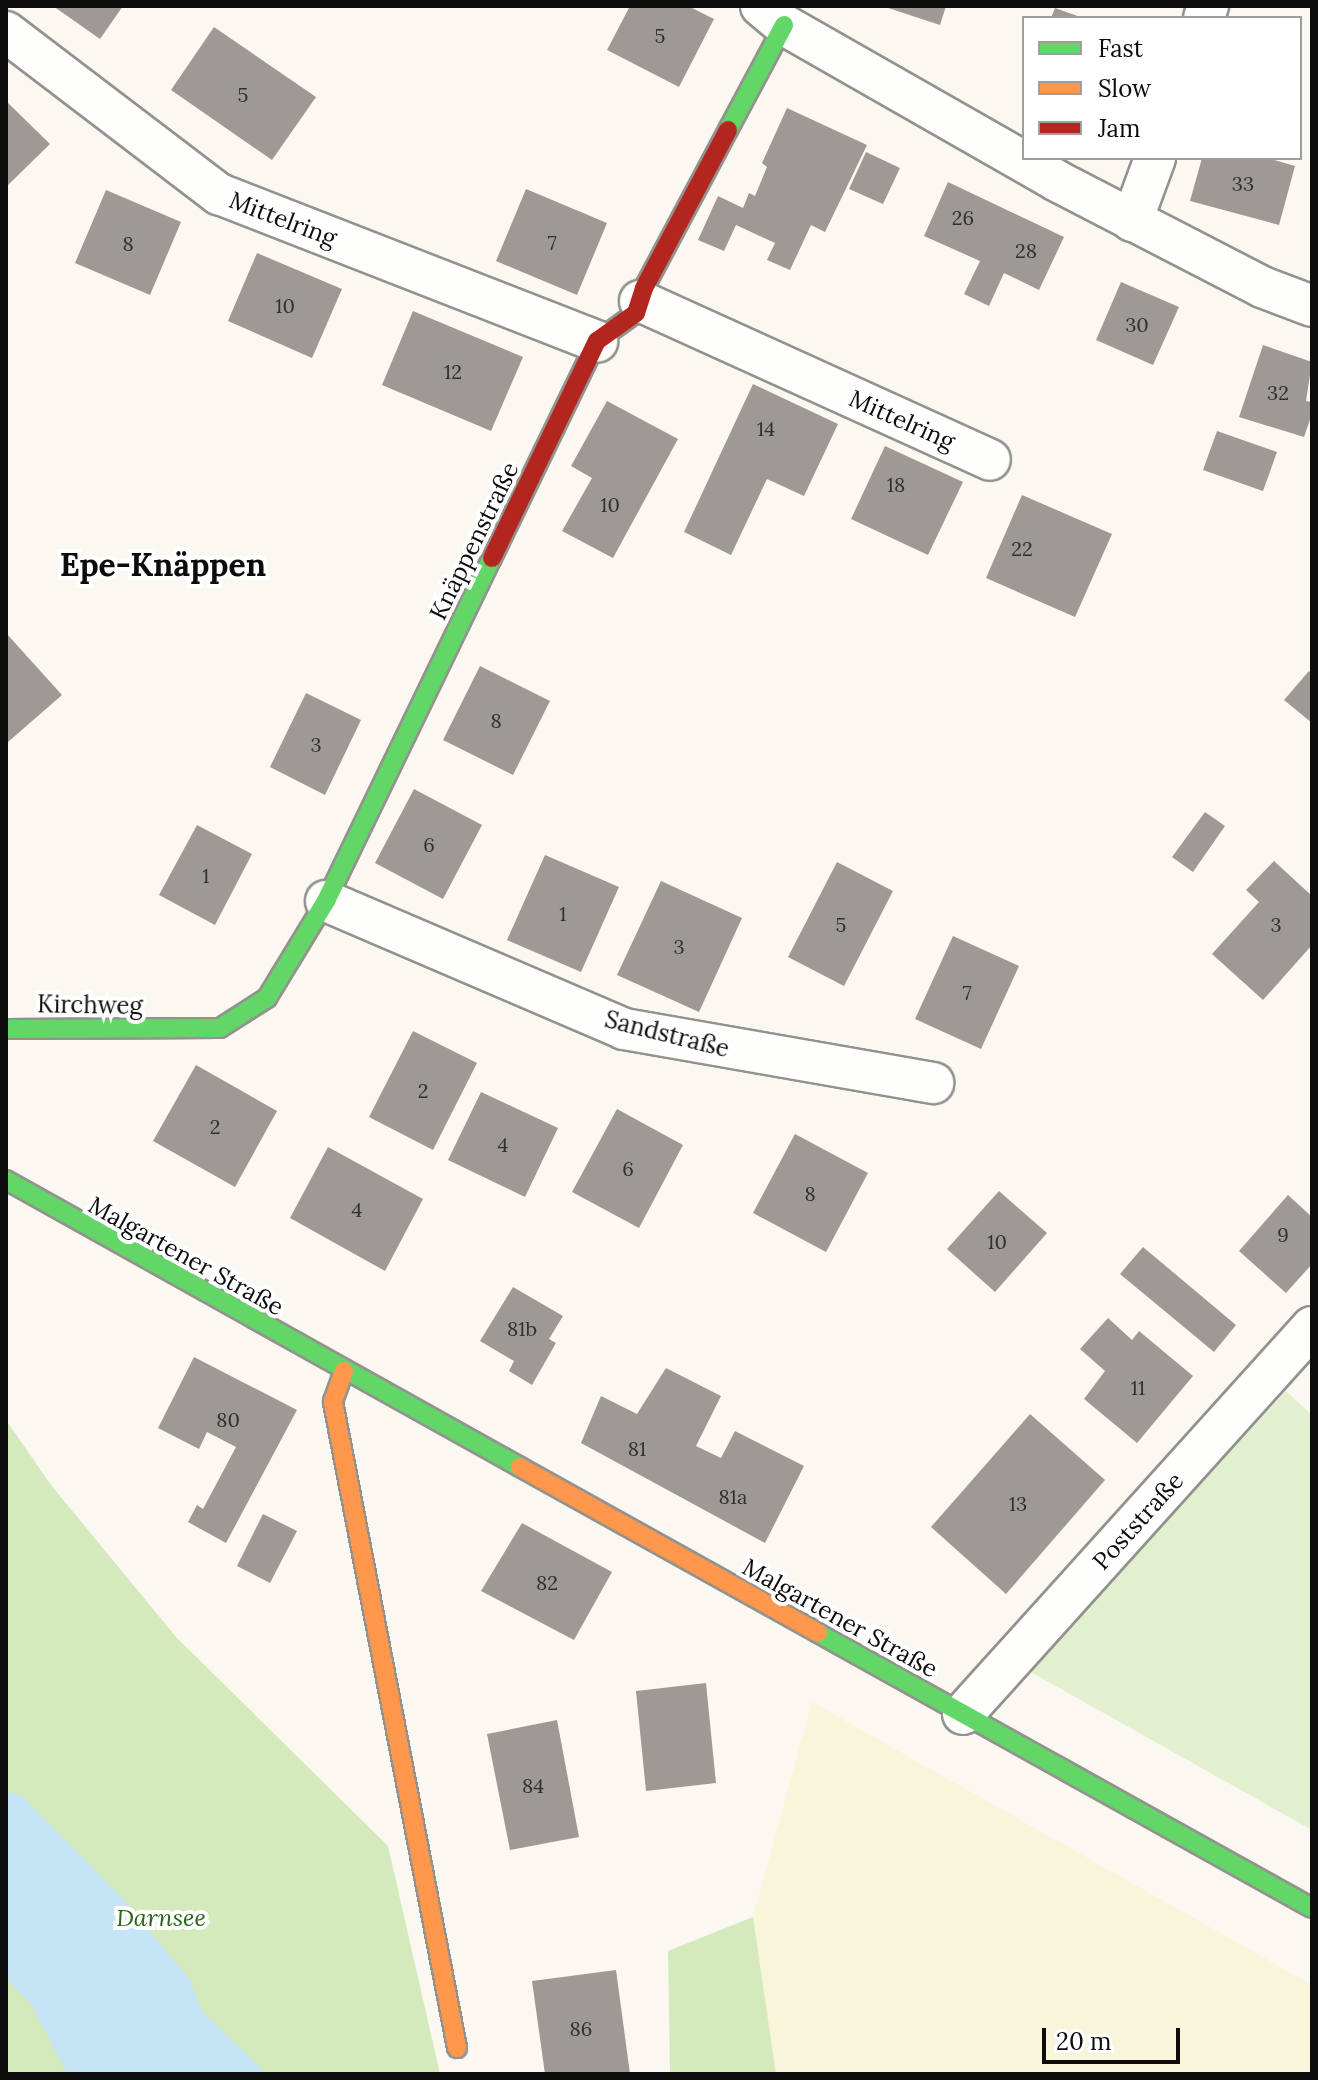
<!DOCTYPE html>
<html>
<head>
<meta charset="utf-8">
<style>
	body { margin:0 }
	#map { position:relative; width:1318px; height:2080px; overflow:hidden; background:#faf8f0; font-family:Lora,serif }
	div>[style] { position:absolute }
	.farmland>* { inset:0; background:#f8f5db }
	.green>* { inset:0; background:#e3f0cf }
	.forest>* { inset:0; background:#d4e9bc }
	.water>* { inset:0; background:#c5e5f6 }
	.building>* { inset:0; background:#9d9a96 }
	.roads { filter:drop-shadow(2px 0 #93928f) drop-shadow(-2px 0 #93928f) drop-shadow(0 2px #93928f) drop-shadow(0 -2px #93928f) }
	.street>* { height:40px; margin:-20px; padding:0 20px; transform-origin:20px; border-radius:20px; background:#fefefd }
	.fast>* { height:18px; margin:-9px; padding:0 9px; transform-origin:9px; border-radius:9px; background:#63d668 }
	.slow>* { height:18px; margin:-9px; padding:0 9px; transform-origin:9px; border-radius:9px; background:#ff974d }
	.jam>* { height:18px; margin:-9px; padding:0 9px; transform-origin:9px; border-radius:9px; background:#b3261e }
	span { translate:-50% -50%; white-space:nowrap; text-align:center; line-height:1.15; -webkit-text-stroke:8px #fff; paint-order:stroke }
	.number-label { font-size:20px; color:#30302e }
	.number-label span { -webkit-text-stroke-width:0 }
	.street-label { font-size:24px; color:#0c0c0c }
	.park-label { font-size:24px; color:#2a661a; font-style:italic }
	.district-label { font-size:32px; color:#0c0c0c; font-weight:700 }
	.frame { position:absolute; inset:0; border:8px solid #0c0c0c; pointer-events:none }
	.legend { position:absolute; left:1022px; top:16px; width:280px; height:144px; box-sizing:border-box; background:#fff; border:2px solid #9e9e9e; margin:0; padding:10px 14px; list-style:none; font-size:24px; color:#0c0c0c }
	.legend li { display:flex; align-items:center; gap:16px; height:40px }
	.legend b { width:40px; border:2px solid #9e9e9e }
	.scale { position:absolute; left:1042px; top:2028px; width:138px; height:36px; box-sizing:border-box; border:4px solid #0c0c0c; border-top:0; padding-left:10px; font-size:24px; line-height:28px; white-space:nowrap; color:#0c0c0c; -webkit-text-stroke:6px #fff; paint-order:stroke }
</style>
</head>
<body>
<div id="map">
	<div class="farmland">
		<i style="clip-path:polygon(812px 1702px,1312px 1985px,1312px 2074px,776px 2074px,753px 1917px)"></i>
	</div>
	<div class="green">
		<i style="clip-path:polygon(1286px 1391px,1312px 1415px,1312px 1830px,1029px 1671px)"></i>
	</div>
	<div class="forest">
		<i style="clip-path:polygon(6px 1420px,51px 1485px,176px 1637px,388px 1846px,440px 2074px,6px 2074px)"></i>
		<i style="clip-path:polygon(753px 1917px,776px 2074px,670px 2074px,668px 1951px)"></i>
	</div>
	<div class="water">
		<i style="clip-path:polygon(6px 1791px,22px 1796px,128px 1904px,190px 1980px,202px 2011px,267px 2074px,67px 2073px,31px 2004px,6px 1978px)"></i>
	</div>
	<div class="building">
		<i style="clip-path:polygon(53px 6px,123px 6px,100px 39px)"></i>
		<i style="clip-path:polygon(630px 6px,688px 6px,714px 19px,679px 87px,607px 50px)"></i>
		<i style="clip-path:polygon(882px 6px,946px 6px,940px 25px)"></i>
		<i style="clip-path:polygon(1055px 8px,1083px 18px,1051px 18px)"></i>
		<i style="clip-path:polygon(214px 27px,316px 97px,272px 160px,171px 90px)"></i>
		<i style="clip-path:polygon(6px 101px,50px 144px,6px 187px)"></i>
		<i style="clip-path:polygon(787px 108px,867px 145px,825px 232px,811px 225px,790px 270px,767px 260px,775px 243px,736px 225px,724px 251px,698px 240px,718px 196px,743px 208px,749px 193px,755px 196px,767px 167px,762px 163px)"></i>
		<i style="clip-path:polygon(866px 152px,900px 168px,883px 204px,849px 189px)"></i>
		<i style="clip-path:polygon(1202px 158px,1267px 158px,1295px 166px,1279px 225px,1190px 201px)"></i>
		<i style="clip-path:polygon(948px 182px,1064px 237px,1039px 290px,1004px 273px,989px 306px,964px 294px,980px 261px,924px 236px)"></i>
		<i style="clip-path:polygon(526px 189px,607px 223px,577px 295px,496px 261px)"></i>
		<i style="clip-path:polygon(106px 190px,181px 222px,150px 295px,75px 263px)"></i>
		<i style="clip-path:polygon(257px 253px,342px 289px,312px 358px,228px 321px)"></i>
		<i style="clip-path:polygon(1121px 282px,1179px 307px,1153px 365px,1096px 340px)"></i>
		<i style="clip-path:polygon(413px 311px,523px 357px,491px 431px,382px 385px)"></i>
		<i style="clip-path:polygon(1263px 345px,1312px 362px,1306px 401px,1312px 402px,1312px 414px,1304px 437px,1239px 417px)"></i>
		<i style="clip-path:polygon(753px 384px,838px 424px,804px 496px,767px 479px,731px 555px,684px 532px)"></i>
		<i style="clip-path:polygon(607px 401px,678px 439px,613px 558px,562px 531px,592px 478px,571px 466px)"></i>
		<i style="clip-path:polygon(1217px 431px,1277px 452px,1263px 491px,1203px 470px)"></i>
		<i style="clip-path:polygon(885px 446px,963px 482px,928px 555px,851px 519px)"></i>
		<i style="clip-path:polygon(1022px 495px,1112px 534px,1075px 617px,986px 578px)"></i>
		<i style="clip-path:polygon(6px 633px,62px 695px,8px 742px,6px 740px)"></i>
		<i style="clip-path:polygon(480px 666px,550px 701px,513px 775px,443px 740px)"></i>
		<i style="clip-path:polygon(1309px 671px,1312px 674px,1312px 723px,1284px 700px)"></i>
		<i style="clip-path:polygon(306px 693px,361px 720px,325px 795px,270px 767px)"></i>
		<i style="clip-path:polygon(414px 789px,482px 825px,443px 899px,375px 863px)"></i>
		<i style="clip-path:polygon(1205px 812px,1225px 826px,1193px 872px,1172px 857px)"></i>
		<i style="clip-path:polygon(197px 825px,252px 854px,215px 925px,159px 895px)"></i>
		<i style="clip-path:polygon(545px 855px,619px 887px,581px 972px,507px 940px)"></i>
		<i style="clip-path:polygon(1274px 861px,1312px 896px,1312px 945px,1263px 1000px,1212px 954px,1259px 902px,1246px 890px)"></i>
		<i style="clip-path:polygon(837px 862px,893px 891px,844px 986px,788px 957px)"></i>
		<i style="clip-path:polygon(661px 881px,742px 918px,699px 1012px,617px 975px)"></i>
		<i style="clip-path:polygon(953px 936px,1019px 966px,981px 1049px,915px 1019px)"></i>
		<i style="clip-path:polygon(413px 1031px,477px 1063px,433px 1150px,369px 1117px)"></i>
		<i style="clip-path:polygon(196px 1065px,277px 1111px,235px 1187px,153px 1141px)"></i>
		<i style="clip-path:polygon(481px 1092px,558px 1128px,525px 1197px,448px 1160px)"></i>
		<i style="clip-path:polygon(617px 1109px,683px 1145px,639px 1228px,572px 1192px)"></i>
		<i style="clip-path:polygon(795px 1134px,868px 1173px,826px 1252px,753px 1213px)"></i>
		<i style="clip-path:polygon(328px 1147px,423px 1199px,385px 1271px,290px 1218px)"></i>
		<i style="clip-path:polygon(999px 1191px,1047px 1233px,995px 1292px,947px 1249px)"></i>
		<i style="clip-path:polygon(1288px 1195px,1312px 1217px,1312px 1264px,1286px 1293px,1239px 1251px)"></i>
		<i style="clip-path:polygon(1143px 1247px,1236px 1325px,1214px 1352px,1120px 1274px)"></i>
		<i style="clip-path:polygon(513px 1287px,563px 1316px,549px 1339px,556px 1343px,532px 1385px,509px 1371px,514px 1361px,480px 1341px)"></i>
		<i style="clip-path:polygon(1108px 1318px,1132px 1340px,1139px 1331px,1193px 1376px,1137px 1443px,1084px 1399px,1105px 1371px,1080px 1349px)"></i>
		<i style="clip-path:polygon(194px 1357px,297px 1410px,226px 1543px,188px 1522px,197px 1505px,203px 1509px,236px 1447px,207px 1432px,199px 1449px,158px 1428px)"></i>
		<i style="clip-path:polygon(666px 1368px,721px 1396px,696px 1446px,721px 1458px,735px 1431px,804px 1466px,765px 1543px,581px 1443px,601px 1396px,637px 1414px)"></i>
		<i style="clip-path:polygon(1030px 1414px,1105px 1480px,1006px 1594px,931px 1527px)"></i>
		<i style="clip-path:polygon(263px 1514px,297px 1531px,270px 1583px,237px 1566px)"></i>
		<i style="clip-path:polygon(522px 1523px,612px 1572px,574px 1640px,481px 1591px)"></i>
		<i style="clip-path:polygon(706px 1683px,716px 1783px,646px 1791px,636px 1691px)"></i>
		<i style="clip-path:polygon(557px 1720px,579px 1837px,510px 1850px,487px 1734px)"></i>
		<i style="clip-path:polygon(616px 1970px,630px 2074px,545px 2074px,532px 1981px)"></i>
	</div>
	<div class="roads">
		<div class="street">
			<i style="left:761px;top:6px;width:30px;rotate:40deg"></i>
			<i style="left:784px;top:25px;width:314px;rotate:29.7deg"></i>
			<i style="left:1057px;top:181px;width:231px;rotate:27.3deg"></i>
			<i style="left:1262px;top:287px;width:53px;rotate:20.8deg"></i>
			<i style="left:1204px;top:18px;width:13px;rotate:-72deg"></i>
			<i style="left:6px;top:32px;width:268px;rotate:37.3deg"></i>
			<i style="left:219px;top:194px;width:406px;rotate:21.3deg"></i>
			<i style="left:1132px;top:221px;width:67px;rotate:-69.9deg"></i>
			<i style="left:640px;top:301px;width:384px;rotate:24.4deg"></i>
			<i style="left:326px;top:901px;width:324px;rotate:23.2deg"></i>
			<i style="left:624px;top:1029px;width:314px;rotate:9.9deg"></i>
			<i style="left:963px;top:1714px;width:521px;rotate:-47.96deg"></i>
		</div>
		<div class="fast">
			<i style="left:728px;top:130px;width:119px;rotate:-61.9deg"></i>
			<i style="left:6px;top:1029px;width:214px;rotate:-0.3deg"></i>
			<i style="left:220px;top:1028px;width:56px;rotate:-32.6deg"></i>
			<i style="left:267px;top:998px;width:114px;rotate:-58.7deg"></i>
			<i style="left:326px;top:901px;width:381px;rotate:-64.2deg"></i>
			<i style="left:6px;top:1180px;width:589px;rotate:29.18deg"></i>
			<i style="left:818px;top:1633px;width:565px;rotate:29.1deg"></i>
		</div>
		<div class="slow">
			<i style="left:344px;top:1371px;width:33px;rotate:110deg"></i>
			<i style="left:333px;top:1402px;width:658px;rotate:79.13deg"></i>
			<i style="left:520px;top:1467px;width:341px;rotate:29.1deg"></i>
		</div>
		<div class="jam">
			<i style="left:492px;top:558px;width:241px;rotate:-64.2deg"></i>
			<i style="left:597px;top:341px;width:48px;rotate:-35.7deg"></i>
			<i style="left:636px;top:313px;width:26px;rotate:-72deg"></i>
			<i style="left:644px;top:288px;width:179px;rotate:-62deg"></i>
		</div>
	</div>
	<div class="number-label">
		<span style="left:660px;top:35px">5</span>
		<span style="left:243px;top:94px">5</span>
		<span style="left:1243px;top:183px">33</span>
		<span style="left:963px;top:217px">26</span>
		<span style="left:552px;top:242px">7</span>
		<span style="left:128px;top:243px">8</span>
		<span style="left:1026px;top:250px">28</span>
		<span style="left:285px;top:305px">10</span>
		<span style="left:1137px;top:324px">30</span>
		<span style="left:453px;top:371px">12</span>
		<span style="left:1278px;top:392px">32</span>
		<span style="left:766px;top:428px">14</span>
		<span style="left:896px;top:484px">18</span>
		<span style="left:610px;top:504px">10</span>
		<span style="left:1022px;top:548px">22</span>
		<span style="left:496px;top:720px">8</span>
		<span style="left:316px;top:744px">3</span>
		<span style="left:429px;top:844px">6</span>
		<span style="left:206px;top:875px">1</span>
		<span style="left:563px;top:913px">1</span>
		<span style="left:841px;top:924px">5</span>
		<span style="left:1276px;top:924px">3</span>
		<span style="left:679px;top:946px">3</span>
		<span style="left:967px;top:992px">7</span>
		<span style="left:423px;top:1090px">2</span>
		<span style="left:215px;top:1126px">2</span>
		<span style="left:503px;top:1144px">4</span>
		<span style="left:628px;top:1168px">6</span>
		<span style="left:810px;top:1193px">8</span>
		<span style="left:357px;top:1209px">4</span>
		<span style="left:1283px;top:1234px">9</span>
		<span style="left:997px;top:1241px">10</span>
		<span style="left:522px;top:1328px">81b</span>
		<span style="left:1138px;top:1387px">11</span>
		<span style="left:228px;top:1419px">80</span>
		<span style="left:637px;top:1448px">81</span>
		<span style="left:733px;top:1496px">81a</span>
		<span style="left:1018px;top:1503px">13</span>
		<span style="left:547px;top:1582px">82</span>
		<span style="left:533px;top:1785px">84</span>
		<span style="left:581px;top:2028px">86</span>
	</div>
	<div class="street-label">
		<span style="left:283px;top:219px;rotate:21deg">Mittelring</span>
		<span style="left:902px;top:420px;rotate:24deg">Mittelring</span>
		<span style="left:474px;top:541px;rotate:-64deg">Knäppenstraße</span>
		<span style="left:90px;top:1005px;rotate:1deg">Kirchweg</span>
		<span style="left:667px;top:1034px;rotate:14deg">Sandstraße</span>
		<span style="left:186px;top:1256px;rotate:29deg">Malgartener Straße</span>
		<span style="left:1138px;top:1521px;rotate:-48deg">Poststraße</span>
		<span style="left:840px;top:1618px;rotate:29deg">Malgartener Straße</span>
	</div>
	<div class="park-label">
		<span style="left:161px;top:1918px">Darnsee</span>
	</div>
	<div class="district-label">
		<span style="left:163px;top:565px">Epe-Knäppen</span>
	</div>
	<div class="frame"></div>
	<ul class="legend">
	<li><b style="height:10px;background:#63d668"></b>Fast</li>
	<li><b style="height:10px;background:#ff974d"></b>Slow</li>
	<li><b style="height:10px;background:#b3261e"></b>Jam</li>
	</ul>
	<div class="scale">20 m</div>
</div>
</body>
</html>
